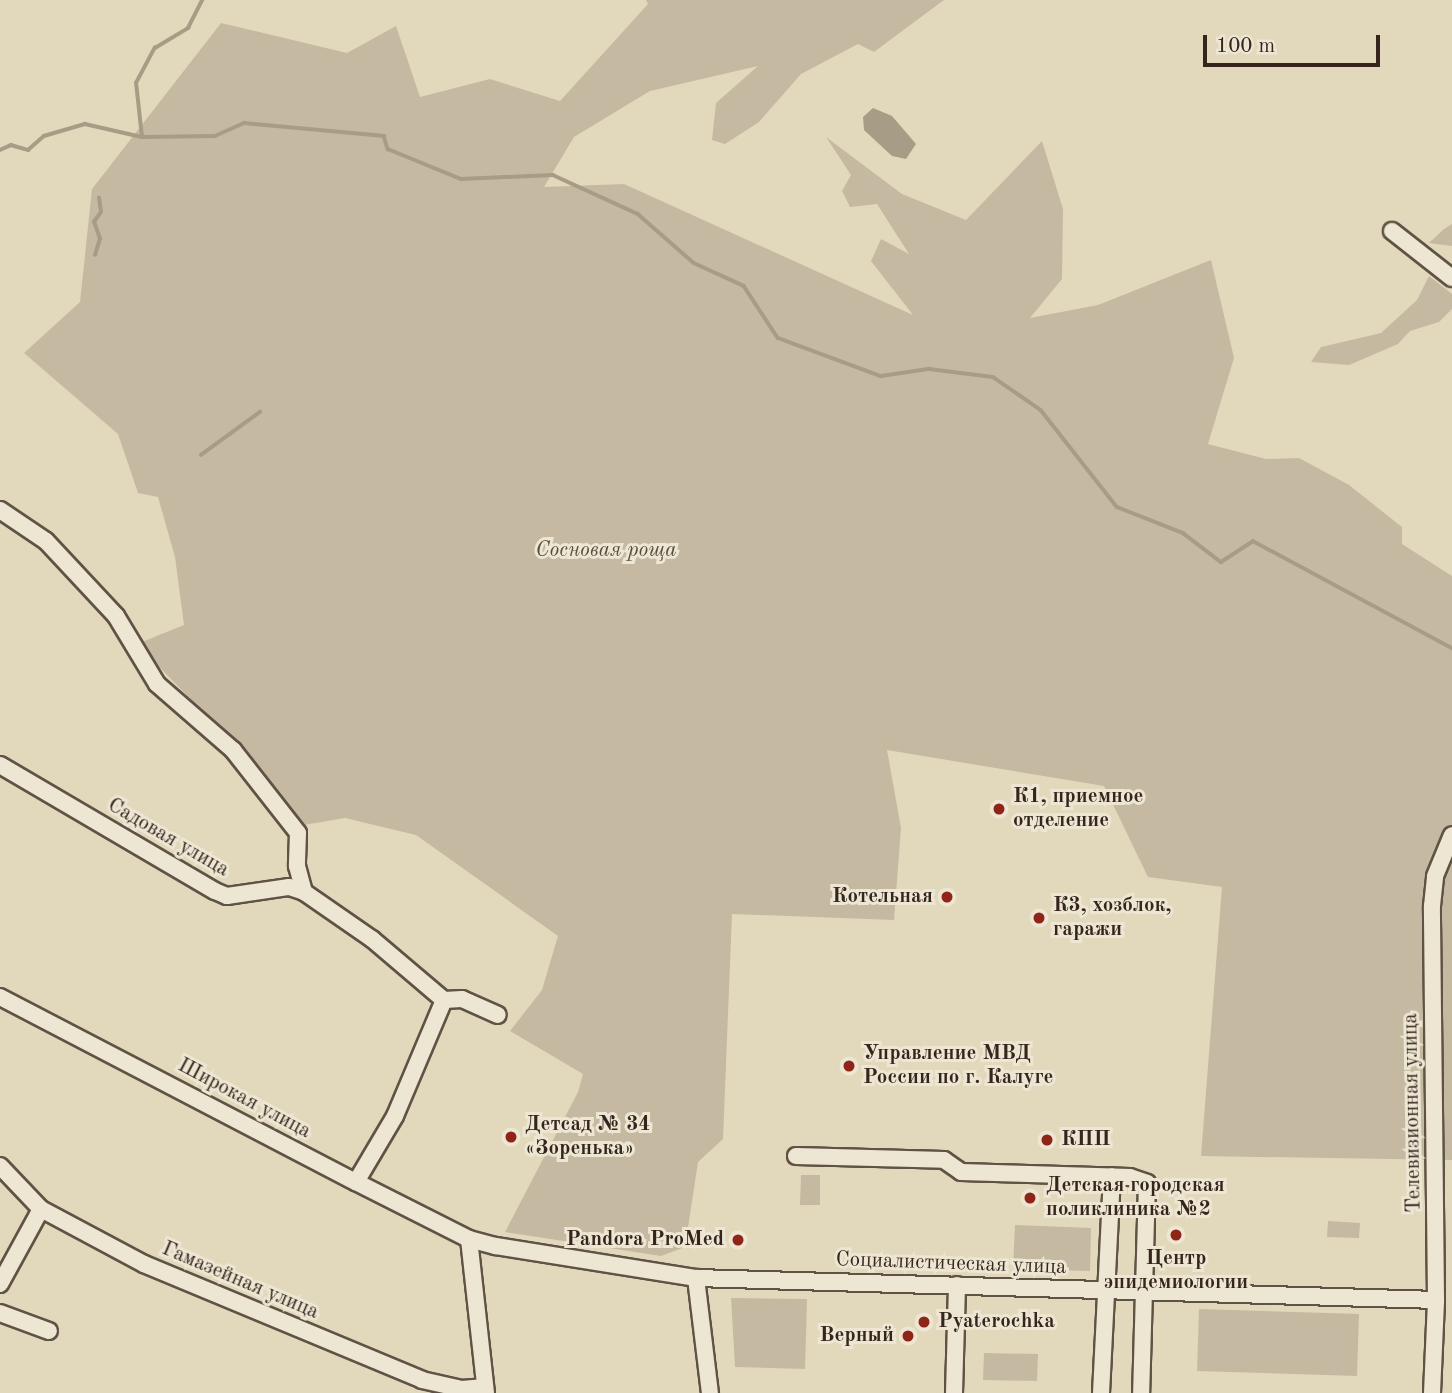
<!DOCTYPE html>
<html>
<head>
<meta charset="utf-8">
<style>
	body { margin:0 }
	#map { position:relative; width:1452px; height:1393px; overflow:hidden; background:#e2d9bc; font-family:"Old Standard TT",serif }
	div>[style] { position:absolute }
	.green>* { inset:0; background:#c5baa1 }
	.water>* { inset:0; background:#a79c86 }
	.stream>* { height:3.5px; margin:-1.75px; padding:0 1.75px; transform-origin:1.75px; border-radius:1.75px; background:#a79c86 }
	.roads { filter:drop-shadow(2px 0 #605244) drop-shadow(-2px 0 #605244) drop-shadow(0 2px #605244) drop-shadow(0 -2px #605244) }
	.minor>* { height:16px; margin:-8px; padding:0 8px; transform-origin:8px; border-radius:8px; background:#ece6d3 }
	.dots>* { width:19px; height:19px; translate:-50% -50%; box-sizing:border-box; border:4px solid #ece6d3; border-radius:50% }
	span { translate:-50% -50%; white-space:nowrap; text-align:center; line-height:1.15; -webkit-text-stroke:6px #ece6d3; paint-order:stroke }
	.park-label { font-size:21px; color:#594a3d; font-style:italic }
	.poi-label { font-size:21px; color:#35251c; font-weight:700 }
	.left { translate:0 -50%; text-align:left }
	.right { translate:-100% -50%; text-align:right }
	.street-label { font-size:21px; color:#35251c }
	.scale { position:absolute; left:1203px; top:35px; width:177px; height:32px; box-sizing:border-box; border:4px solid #35251c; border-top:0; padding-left:9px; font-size:21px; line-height:24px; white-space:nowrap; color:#35251c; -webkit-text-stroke:5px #ece6d3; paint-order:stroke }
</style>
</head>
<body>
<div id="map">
	<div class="green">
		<i style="clip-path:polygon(646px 0,944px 0,874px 52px,858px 44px,801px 74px,759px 122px,725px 144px,712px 140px,716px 103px,758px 66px,650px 91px,574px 137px,544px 187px,624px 184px,913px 315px,871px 261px,881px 239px,909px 254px,877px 204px,850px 207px,842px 191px,851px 175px,826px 137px,902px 194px,966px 220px,1042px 141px,1063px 209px,1062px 279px,1030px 318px,1098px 305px,1211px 260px,1234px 358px,1208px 444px,1266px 459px,1299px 458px,1349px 485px,1402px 527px,1402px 544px,1452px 576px,1452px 1160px,1201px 1156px,1222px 887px,1148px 877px,1104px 786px,887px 750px,901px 828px,894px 920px,732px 914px,723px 1139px,698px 1162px,685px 1247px,661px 1256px,505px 1232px,578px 1092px,583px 1074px,510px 1031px,542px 990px,558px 936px,416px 835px,345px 818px,298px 826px,235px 745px,137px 644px,184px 625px,175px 557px,158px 497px,138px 493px,118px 434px,24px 353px,80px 302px,92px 189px,221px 23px,347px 53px,396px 26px,420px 97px,490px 79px,560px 101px,648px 4px)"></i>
		<i style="clip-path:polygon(1452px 224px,1452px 246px,1429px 243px,1444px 229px)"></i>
		<i style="clip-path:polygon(1429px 276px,1452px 294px,1452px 309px,1439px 322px,1410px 331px,1398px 344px,1349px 365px,1311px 362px,1321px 347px,1381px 333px,1417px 300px)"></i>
		<i style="clip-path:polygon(801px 1175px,820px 1175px,820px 1205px,800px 1205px)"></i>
		<i style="clip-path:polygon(1328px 1221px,1360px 1223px,1359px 1238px,1327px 1237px)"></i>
		<i style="clip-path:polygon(1015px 1225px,1091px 1228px,1090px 1271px,1013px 1269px)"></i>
		<i style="clip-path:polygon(731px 1298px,807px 1299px,805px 1369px,735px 1367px)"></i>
		<i style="clip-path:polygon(1199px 1309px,1359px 1314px,1357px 1376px,1197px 1371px)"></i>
		<i style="clip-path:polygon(984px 1353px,1038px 1354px,1037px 1381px,983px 1380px)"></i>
	</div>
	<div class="water">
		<i style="clip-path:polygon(873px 108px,892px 116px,916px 144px,906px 159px,892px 156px,864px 130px,863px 117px)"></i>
	</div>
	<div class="stream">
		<i style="left:142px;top:137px;width:54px;rotate:-96.3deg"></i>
		<i style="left:136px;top:83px;width:40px;rotate:-62deg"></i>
		<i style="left:155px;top:48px;width:39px;rotate:-31deg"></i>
		<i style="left:188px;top:28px;width:31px;rotate:-63deg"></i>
		<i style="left:0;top:150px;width:12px;rotate:-24deg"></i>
		<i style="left:11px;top:145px;width:18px;rotate:16deg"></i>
		<i style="left:28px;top:150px;width:21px;rotate:-41deg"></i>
		<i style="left:44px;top:136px;width:43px;rotate:-16.3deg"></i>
		<i style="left:85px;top:124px;width:58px;rotate:12.8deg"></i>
		<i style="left:142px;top:137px;width:73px;rotate:-0.8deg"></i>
		<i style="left:215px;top:136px;width:32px;rotate:-24deg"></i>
		<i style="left:244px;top:123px;width:141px;rotate:5.3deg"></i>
		<i style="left:384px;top:136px;width:14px;rotate:73deg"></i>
		<i style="left:388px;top:149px;width:79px;rotate:22.3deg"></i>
		<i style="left:461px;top:179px;width:92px;rotate:-2.5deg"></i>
		<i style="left:553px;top:175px;width:94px;rotate:24.6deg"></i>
		<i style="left:638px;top:214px;width:74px;rotate:41.2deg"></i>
		<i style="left:694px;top:263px;width:55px;rotate:24.7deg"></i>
		<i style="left:744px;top:286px;width:62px;rotate:56.8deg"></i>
		<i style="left:778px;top:338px;width:110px;rotate:20.3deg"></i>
		<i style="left:881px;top:376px;width:49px;rotate:-8.3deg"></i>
		<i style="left:929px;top:369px;width:64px;rotate:7.1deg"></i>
		<i style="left:993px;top:377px;width:58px;rotate:34.5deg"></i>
		<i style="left:1041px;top:410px;width:123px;rotate:51.9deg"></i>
		<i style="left:1117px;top:507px;width:71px;rotate:21.5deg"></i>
		<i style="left:1183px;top:533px;width:48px;rotate:37.3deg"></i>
		<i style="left:1221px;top:562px;width:38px;rotate:-33deg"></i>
		<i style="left:1253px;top:541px;width:226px;rotate:28.3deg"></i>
		<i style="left:95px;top:255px;width:17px;rotate:-73deg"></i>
		<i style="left:100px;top:239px;width:18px;rotate:-109deg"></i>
		<i style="left:94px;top:222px;width:12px;rotate:-55deg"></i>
		<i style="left:101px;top:212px;width:14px;rotate:-98deg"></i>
		<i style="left:201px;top:455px;width:73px;rotate:-36.1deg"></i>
	</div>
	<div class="roads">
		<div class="minor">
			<i style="left:1392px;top:231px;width:76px;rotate:38.1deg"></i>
			<i style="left:0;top:510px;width:55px;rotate:34deg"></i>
			<i style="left:46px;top:541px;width:103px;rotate:47deg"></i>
			<i style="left:116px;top:616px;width:79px;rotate:58.9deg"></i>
			<i style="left:157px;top:684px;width:101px;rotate:41deg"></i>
			<i style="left:233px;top:750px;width:105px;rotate:51.9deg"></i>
			<i style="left:298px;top:833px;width:33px;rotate:92deg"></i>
			<i style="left:297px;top:866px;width:27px;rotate:75deg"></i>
			<i style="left:0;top:765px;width:249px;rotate:30.4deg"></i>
			<i style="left:215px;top:891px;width:13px;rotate:23deg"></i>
			<i style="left:227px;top:896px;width:63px;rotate:-8.3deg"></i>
			<i style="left:289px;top:887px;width:16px;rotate:18deg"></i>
			<i style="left:304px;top:892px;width:83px;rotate:34.7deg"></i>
			<i style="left:372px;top:939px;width:94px;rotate:40.3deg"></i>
			<i style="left:444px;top:1000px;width:18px;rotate:-3deg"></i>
			<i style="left:462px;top:999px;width:39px;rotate:24deg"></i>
			<i style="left:0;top:997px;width:401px;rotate:27.5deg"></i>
			<i style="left:356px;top:1182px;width:127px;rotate:26.8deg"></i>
			<i style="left:469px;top:1239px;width:28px;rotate:15deg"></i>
			<i style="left:496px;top:1246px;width:203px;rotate:9.1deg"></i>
			<i style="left:696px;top:1278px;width:740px;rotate:1.7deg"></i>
			<i style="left:796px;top:1156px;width:148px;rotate:1.5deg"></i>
			<i style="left:944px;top:1160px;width:21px;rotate:35deg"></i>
			<i style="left:961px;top:1172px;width:169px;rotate:1.7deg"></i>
			<i style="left:1130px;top:1177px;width:18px;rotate:19deg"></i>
			<i style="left:1147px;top:1183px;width:210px;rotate:91.6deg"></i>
			<i style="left:0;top:1166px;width:59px;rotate:46.4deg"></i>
			<i style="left:41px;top:1209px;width:117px;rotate:28.1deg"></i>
			<i style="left:144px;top:1264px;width:301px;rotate:22.6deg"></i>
			<i style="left:422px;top:1380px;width:41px;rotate:12.7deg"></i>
			<i style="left:462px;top:1389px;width:23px;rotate:-5deg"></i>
			<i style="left:356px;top:1182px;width:77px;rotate:-59.4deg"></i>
			<i style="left:395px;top:1116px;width:126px;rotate:-67.1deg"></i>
			<i style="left:469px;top:1239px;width:155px;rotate:83.7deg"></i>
			<i style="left:696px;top:1278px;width:116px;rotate:83.1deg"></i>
			<i style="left:0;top:1284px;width:85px;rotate:-61.3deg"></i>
			<i style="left:0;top:1313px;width:52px;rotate:20.2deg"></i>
			<i style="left:954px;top:1393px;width:108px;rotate:-88.4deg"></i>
			<i style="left:1101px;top:1393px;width:217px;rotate:-87.1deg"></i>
			<i style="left:1432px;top:1393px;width:93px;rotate:-87.5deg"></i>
			<i style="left:1436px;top:1300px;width:394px;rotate:-90.6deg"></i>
			<i style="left:1432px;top:906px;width:30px;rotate:-84deg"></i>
			<i style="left:1435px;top:876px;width:44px;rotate:-67.5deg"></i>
		</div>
	</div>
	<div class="dots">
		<i style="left:999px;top:809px;background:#8f2418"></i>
		<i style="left:947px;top:897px;background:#8f2418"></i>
		<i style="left:1039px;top:918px;background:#8f2418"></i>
		<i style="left:849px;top:1066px;background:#8f2418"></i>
		<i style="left:511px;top:1137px;background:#8f2418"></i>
		<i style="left:1047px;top:1140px;background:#8f2418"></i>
		<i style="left:1030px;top:1198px;background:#8f2418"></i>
		<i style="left:1176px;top:1235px;background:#8f2418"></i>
		<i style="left:738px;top:1240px;background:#8f2418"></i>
		<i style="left:924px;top:1322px;background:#8f2418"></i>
		<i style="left:908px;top:1336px;background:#8f2418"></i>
	</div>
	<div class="park-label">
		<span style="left:606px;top:551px">Сосновая роща</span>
	</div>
	<div class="poi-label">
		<span class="left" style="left:1013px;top:809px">К1, приемное<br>отделение</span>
		<span class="right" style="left:933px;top:897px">Котельная</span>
		<span class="left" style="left:1053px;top:918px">К3, хозблок,<br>гаражи</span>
		<span class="left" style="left:863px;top:1066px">Управление МВД<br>России по г. Калуге</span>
		<span class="left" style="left:525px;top:1137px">Детсад № 34<br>«Зоренька»</span>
		<span class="left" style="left:1061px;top:1140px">КПП</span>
		<span class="left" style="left:1046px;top:1198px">Детская городская<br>поликлиника №2</span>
		<span class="right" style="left:724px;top:1240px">Pandora ProMed</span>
		<span style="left:1176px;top:1271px">Центр<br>эпидемиологии</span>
		<span class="left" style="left:938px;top:1322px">Pyaterochka</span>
		<span class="right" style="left:894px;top:1336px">Верный</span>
	</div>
	<div class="street-label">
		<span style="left:168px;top:838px;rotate:30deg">Садовая улица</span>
		<span style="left:244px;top:1099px;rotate:28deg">Широкая улица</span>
		<span style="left:1413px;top:1113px;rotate:-91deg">Телевизионная улица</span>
		<span style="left:951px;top:1264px;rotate:2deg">Социалистическая улица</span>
		<span style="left:240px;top:1281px;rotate:23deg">Гамазейная улица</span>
	</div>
	<div class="scale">100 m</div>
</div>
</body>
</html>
